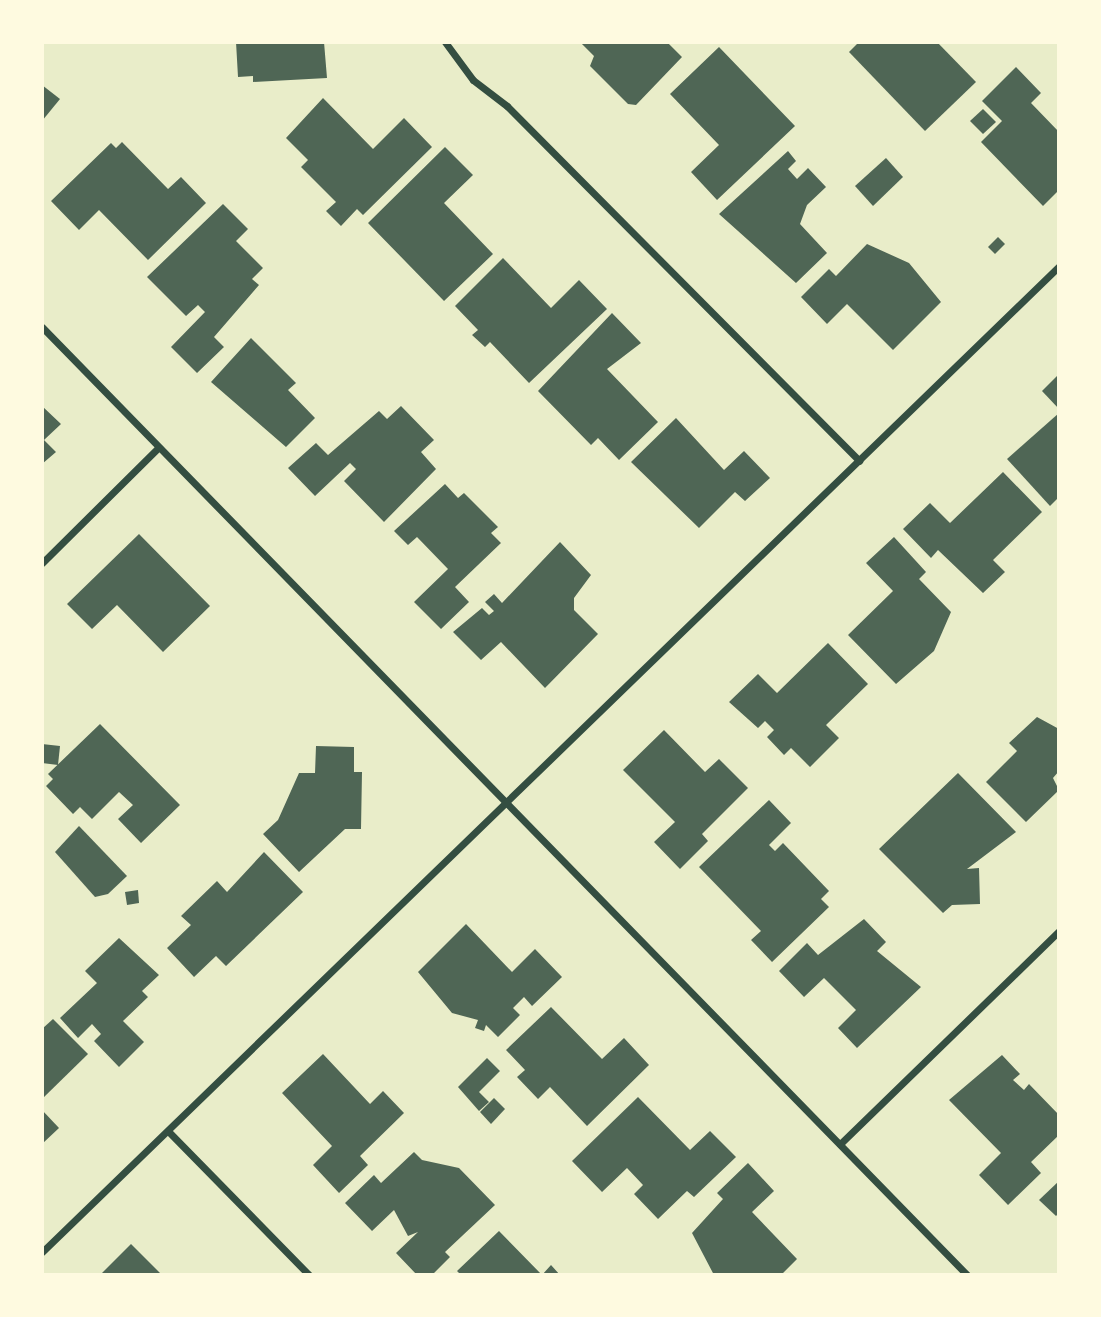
<!DOCTYPE html>
<html>
<head>
<meta charset="utf-8">
<style>
	body { margin:0 }
	#map { position:relative; width:1101px; height:1317px; overflow:hidden; background:#e9edc9; font-family:Literata,serif }
	div>[style] { position:absolute }
	.building>* { inset:0; background:#4f6655 }
	.minor>* { height:7px; margin:-3.5px; padding:0 3.5px; transform-origin:3.5px; border-radius:3.5px; background:#344e41 }
	span { translate:-50% -50%; white-space:nowrap; text-align:center; line-height:1.15; -webkit-text-stroke:7px #fefae0; paint-order:stroke }
	.frame { position:absolute; inset:0; border:44px solid #fefae0; pointer-events:none }
</style>
</head>
<body>
<div id="map">
	<div class="building">
		<i style="clip-path:polygon(236px 42px,324px 42px,327px 78px,253px 82px,253px 76px,238px 77px)"></i>
		<i style="clip-path:polygon(580px 42px,667px 42px,682px 57px,636px 105px,628px 104px,590px 66px,594px 56px)"></i>
		<i style="clip-path:polygon(859px 42px,937px 42px,976px 82px,925px 131px,849px 52px)"></i>
		<i style="clip-path:polygon(719px 47px,795px 126px,717px 200px,691px 172px,719px 145px,670px 94px)"></i>
		<i style="clip-path:polygon(1016px 67px,1041px 93px,1031px 103px,1059px 132px,1059px 190px,1043px 206px,981px 142px,1002px 121px,982px 101px)"></i>
		<i style="clip-path:polygon(42px 85px,60px 99px,42px 121px)"></i>
		<i style="clip-path:polygon(323px 98px,373px 149px,404px 118px,432px 147px,363px 215px,357px 209px,341px 226px,326px 211px,336px 202px,301px 167px,308px 160px,286px 138px)"></i>
		<i style="clip-path:polygon(983px 109px,996px 122px,983px 134px,970px 121px)"></i>
		<i style="clip-path:polygon(122px 142px,168px 189px,181px 177px,206px 203px,148px 260px,99px 210px,79px 230px,51px 201px,111px 143px,116px 148px)"></i>
		<i style="clip-path:polygon(445px 147px,473px 175px,444px 203px,493px 254px,444px 301px,368px 223px)"></i>
		<i style="clip-path:polygon(788px 151px,796px 161px,788px 169px,797px 179px,808px 168px,826px 187px,807px 205px,800px 224px,827px 253px,796px 283px,719px 214px)"></i>
		<i style="clip-path:polygon(886px 158px,903px 177px,873px 206px,855px 186px)"></i>
		<i style="clip-path:polygon(223px 204px,248px 229px,236px 241px,263px 268px,252px 279px,259px 285px,214px 337px,224px 347px,197px 373px,171px 347px,205px 312px,198px 305px,186px 316px,147px 277px)"></i>
		<i style="clip-path:polygon(998px 237px,1005px 244px,995px 254px,988px 247px)"></i>
		<i style="clip-path:polygon(867px 244px,909px 263px,941px 302px,893px 350px,847px 304px,827px 324px,801px 297px,829px 269px,836px 276px)"></i>
		<i style="clip-path:polygon(503px 258px,551px 308px,579px 280px,607px 309px,529px 383px,490px 342px,485px 347px,472px 335px,478px 330px,455px 306px)"></i>
		<i style="clip-path:polygon(612px 313px,641px 343px,607px 369px,658px 422px,619px 460px,598px 438px,591px 445px,538px 391px)"></i>
		<i style="clip-path:polygon(251px 338px,296px 383px,288px 390px,315px 418px,286px 447px,211px 382px)"></i>
		<i style="clip-path:polygon(1059px 374px,1059px 409px,1042px 391px)"></i>
		<i style="clip-path:polygon(42px 406px,61px 424px,44px 440px,56px 452px,42px 464px)"></i>
		<i style="clip-path:polygon(401px 406px,434px 440px,421px 452px,436px 469px,384px 522px,344px 481px,356px 469px,350px 463px,315px 496px,288px 468px,316px 443px,328px 455px,379px 411px,387px 419px)"></i>
		<i style="clip-path:polygon(1059px 413px,1059px 497px,1050px 506px,1007px 459px)"></i>
		<i style="clip-path:polygon(676px 418px,724px 470px,744px 451px,770px 478px,745px 501px,735px 492px,699px 528px,631px 462px)"></i>
		<i style="clip-path:polygon(1003px 472px,1042px 512px,993px 560px,1005px 572px,983px 593px,938px 550px,931px 558px,903px 529px,930px 503px,950px 523px)"></i>
		<i style="clip-path:polygon(445px 484px,458px 498px,464px 493px,498px 527px,491px 533px,501px 543px,455px 587px,469px 602px,441px 629px,414px 602px,448px 569px,417px 537px,408px 545px,394px 531px)"></i>
		<i style="clip-path:polygon(139px 534px,210px 606px,163px 652px,117px 605px,92px 629px,67px 604px)"></i>
		<i style="clip-path:polygon(894px 537px,926px 572px,919px 579px,951px 612px,934px 651px,896px 684px,848px 635px,893px 591px,866px 563px)"></i>
		<i style="clip-path:polygon(560px 542px,591px 575px,574px 598px,574px 610px,598px 634px,545px 688px,501px 642px,481px 660px,453px 632px,482px 608px,489px 615px,494px 611px,485px 602px,494px 594px,502px 603px)"></i>
		<i style="clip-path:polygon(828px 643px,868px 684px,826px 725px,839px 738px,810px 767px,791px 748px,784px 755px,767px 737px,774px 730px,765px 721px,758px 728px,729px 702px,758px 674px,777px 693px)"></i>
		<i style="clip-path:polygon(1037px 717px,1059px 729px,1059px 771px,1053px 778px,1059px 790px,1026px 822px,986px 782px,1017px 751px,1009px 743px)"></i>
		<i style="clip-path:polygon(100px 724px,180px 805px,141px 843px,118px 819px,133px 805px,119px 792px,92px 819px,80px 807px,73px 814px,46px 786px,53px 779px,48px 774px)"></i>
		<i style="clip-path:polygon(664px 730px,705px 772px,719px 759px,748px 788px,702px 834px,708px 841px,680px 869px,654px 842px,675px 822px,623px 770px)"></i>
		<i style="clip-path:polygon(42px 744px,60px 746px,58px 765px,42px 763px)"></i>
		<i style="clip-path:polygon(316px 746px,354px 747px,354px 772px,362px 772px,361px 829px,345px 829px,299px 872px,263px 834px,278px 820px,299px 773px,315px 773px)"></i>
		<i style="clip-path:polygon(958px 773px,1016px 832px,967px 869px,979px 868px,980px 904px,952px 905px,943px 913px,879px 849px)"></i>
		<i style="clip-path:polygon(769px 800px,791px 823px,769px 845px,775px 851px,783px 843px,829px 891px,821px 899px,829px 907px,772px 962px,751px 940px,761px 931px,699px 867px)"></i>
		<i style="clip-path:polygon(79px 826px,127px 876px,108px 894px,95px 897px,55px 852px)"></i>
		<i style="clip-path:polygon(264px 852px,303px 892px,226px 966px,216px 956px,194px 977px,167px 948px,191px 925px,181px 916px,217px 881px,227px 892px)"></i>
		<i style="clip-path:polygon(138px 890px,139px 903px,127px 905px,125px 892px)"></i>
		<i style="clip-path:polygon(864px 919px,886px 942px,877px 951px,921px 987px,857px 1048px,838px 1028px,856px 1010px,824px 978px,804px 997px,779px 971px,807px 943px,818px 955px)"></i>
		<i style="clip-path:polygon(466px 924px,512px 972px,535px 949px,562px 977px,532px 1006px,524px 997px,513px 1008px,520px 1015px,498px 1037px,486px 1025px,484px 1031px,475px 1028px,478px 1020px,452px 1013px,418px 972px)"></i>
		<i style="clip-path:polygon(119px 938px,159px 975px,142px 991px,148px 997px,123px 1021px,144px 1042px,119px 1067px,94px 1041px,101px 1034px,92px 1024px,78px 1038px,60px 1018px,97px 983px,85px 971px)"></i>
		<i style="clip-path:polygon(551px 1007px,602px 1059px,624px 1038px,649px 1065px,587px 1126px,550px 1087px,538px 1099px,517px 1077px,525px 1070px,506px 1050px)"></i>
		<i style="clip-path:polygon(53px 1019px,88px 1054px,42px 1099px,42px 1029px)"></i>
		<i style="clip-path:polygon(323px 1054px,370px 1104px,383px 1091px,404px 1113px,360px 1156px,368px 1165px,339px 1193px,313px 1165px,332px 1146px,282px 1093px)"></i>
		<i style="clip-path:polygon(1002px 1055px,1020px 1074px,1013px 1080px,1024px 1090px,1029px 1084px,1059px 1115px,1059px 1135px,1031px 1162px,1041px 1173px,1008px 1205px,979px 1175px,1001px 1153px,949px 1100px)"></i>
		<i style="clip-path:polygon(487px 1058px,500px 1071px,479px 1092px,489px 1102px,479px 1111px,458px 1087px)"></i>
		<i style="clip-path:polygon(638px 1097px,690px 1150px,710px 1131px,736px 1157px,694px 1197px,687px 1191px,658px 1219px,634px 1194px,643px 1185px,627px 1168px,602px 1192px,572px 1161px)"></i>
		<i style="clip-path:polygon(494px 1098px,505px 1109px,491px 1124px,480px 1112px)"></i>
		<i style="clip-path:polygon(42px 1110px,59px 1128px,42px 1144px)"></i>
		<i style="clip-path:polygon(414px 1152px,422px 1160px,459px 1168px,495px 1205px,445px 1252px,450px 1257px,432px 1275px,417px 1275px,396px 1253px,418px 1232px,408px 1236px,394px 1210px,372px 1231px,345px 1203px,374px 1175px,381px 1183px)"></i>
		<i style="clip-path:polygon(748px 1163px,774px 1191px,752px 1212px,797px 1259px,781px 1275px,714px 1275px,692px 1233px,723px 1199px,717px 1193px)"></i>
		<i style="clip-path:polygon(1059px 1181px,1059px 1213px,1056px 1216px,1039px 1200px)"></i>
		<i style="clip-path:polygon(499px 1231px,542px 1275px,551px 1265px,560px 1275px,461px 1275px,457px 1271px)"></i>
		<i style="clip-path:polygon(131px 1244px,162px 1275px,100px 1275px)"></i>
	</div>
	<div class="minor">
		<i style="left:445px;top:42px;width:47px;rotate:53.6deg"></i>
		<i style="left:473px;top:80px;width:43px;rotate:37.4deg"></i>
		<i style="left:507px;top:106px;width:500px;rotate:45.2deg"></i>
		<i style="left:42px;top:327px;width:1325px;rotate:45.7deg"></i>
		<i style="left:42px;top:563px;width:163px;rotate:-44.8deg"></i>
		<i style="left:168px;top:1131px;width:202px;rotate:45.6deg"></i>
		<i style="left:840px;top:1144px;width:305px;rotate:-44.2deg"></i>
		<i style="left:42px;top:1252px;width:1417px;rotate:-44.11deg"></i>
	</div>
	<div class="frame"></div>
</div>
</body>
</html>
